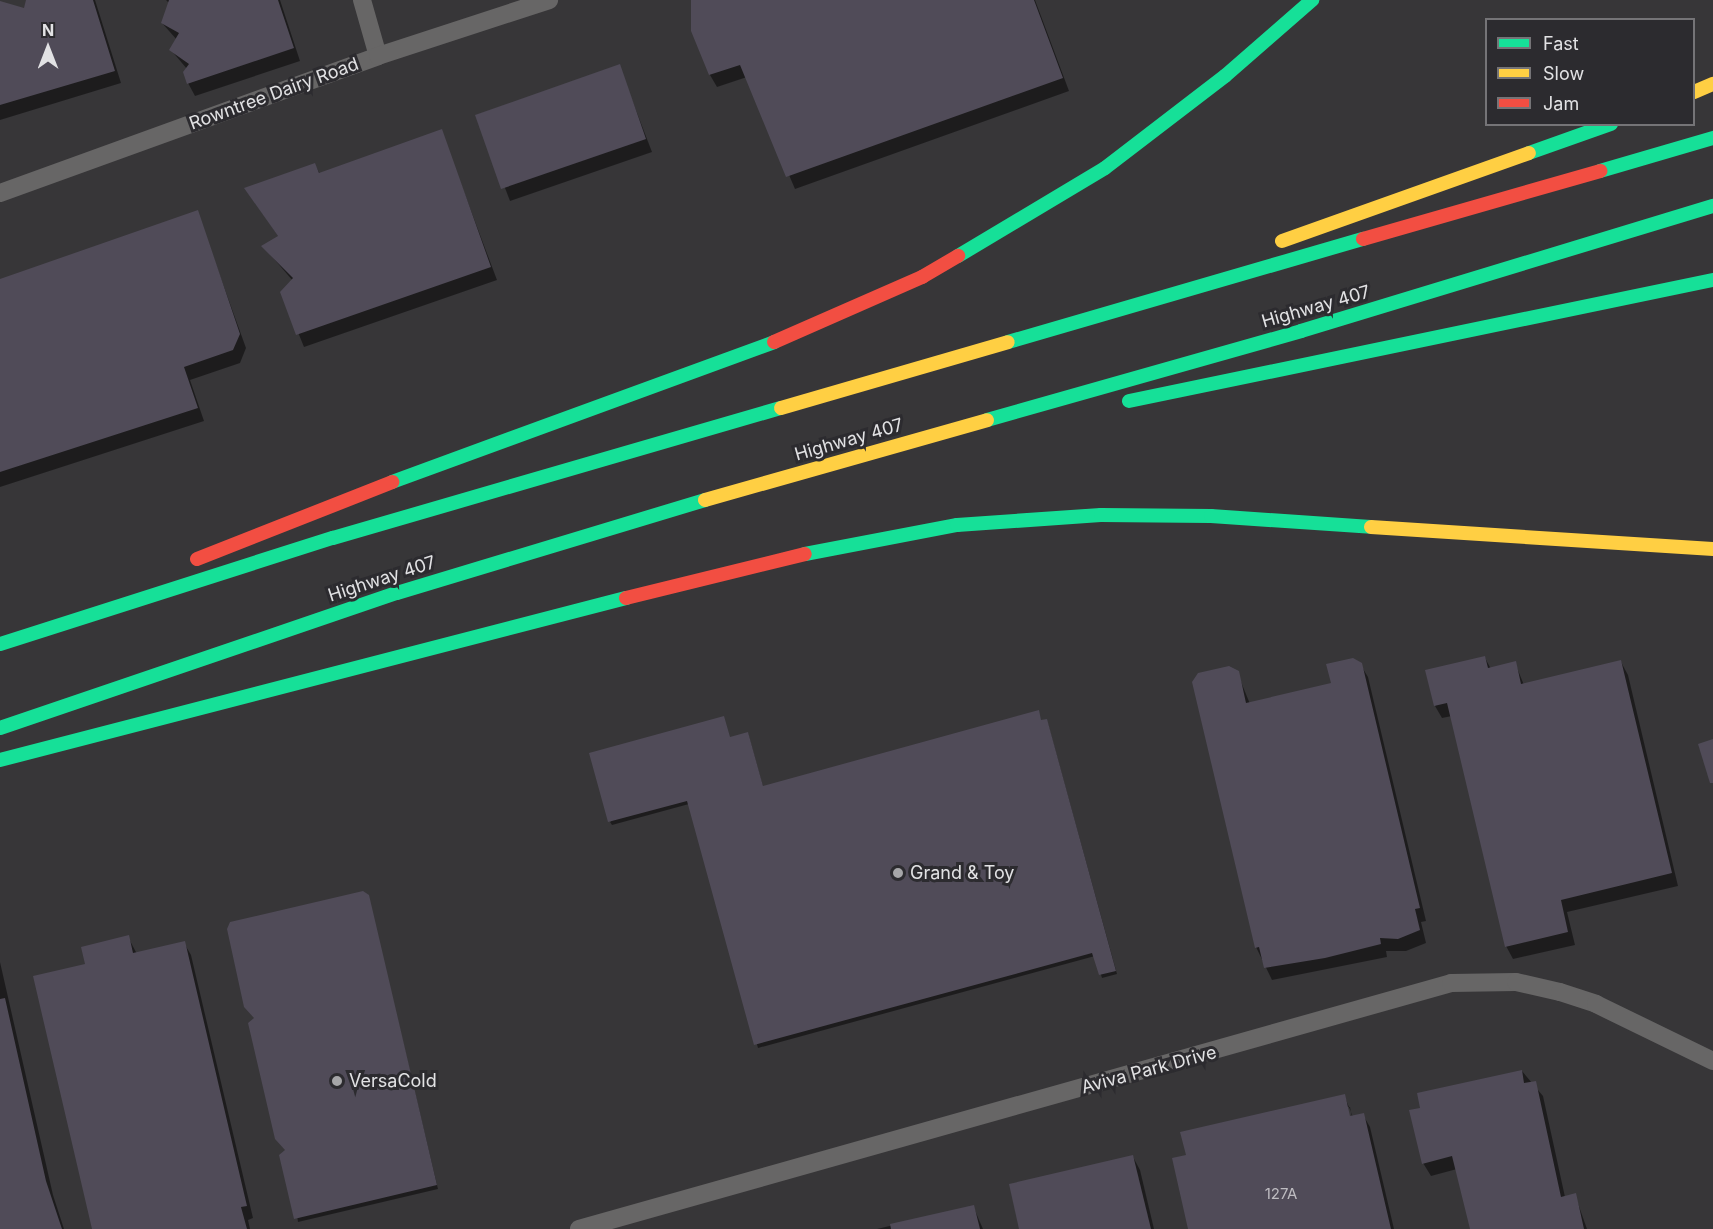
<!DOCTYPE html>
<html>
<head>
<meta charset="utf-8">
<style>
	body { margin:0 }
	#map { position:relative; width:1713px; height:1229px; overflow:hidden; background:#373638; font-family:Inter,sans-serif }
	div>[style] { position:absolute }
	.shadow>* { inset:0; background:#0007 }
	.building>* { inset:0; background:#504b58 }
	.street>* { height:18px; margin:-9px; padding:0 9px; transform-origin:9px; border-radius:9px; background:#676666 }
	.fast>* { height:14px; margin:-7px; padding:0 7px; transform-origin:7px; border-radius:7px; background:#16e098 }
	.slow>* { height:14px; margin:-7px; padding:0 7px; transform-origin:7px; border-radius:7px; background:#ffcf43 }
	.jam>* { height:14px; margin:-7px; padding:0 7px; transform-origin:7px; border-radius:7px; background:#f24e42 }
	.dots>* { width:16px; height:16px; translate:-50% -50%; box-sizing:border-box; border:3px solid #2c2b2f; border-radius:50% }
	span { translate:-50% -50%; white-space:nowrap; text-align:center; line-height:1.15; -webkit-text-stroke:6px #2c2b2f; paint-order:stroke }
	.number-label { font-size:15px; color:#bebcc1 }
	.number-label span { -webkit-text-stroke-width:0 }
	.street-label { font-size:18px; color:#e2e2e4 }
	.poi-label { font-size:18px; color:#e2e2e4 }
	.left { translate:0 -50%; text-align:left }
	.legend { position:absolute; left:1485px; top:18px; width:210px; height:108px; box-sizing:border-box; background:#2c2b2f; border:2px solid #757477; margin:0; padding:8px 10px; list-style:none; font-size:18px; color:#e2e2e4 }
	.legend li { display:flex; align-items:center; gap:12px; height:30px }
	.legend b { width:30px; border:2px solid #757477 }
	.north { position:absolute; left:18px; top:18px; width:60px; height:60px; -webkit-text-stroke:4px #2c2b2f; paint-order:stroke; rotate:0deg; font-size:16px; font-weight:700; line-height:24px; text-align:center; color:#e2e2e4 }
	.north::after { content:''; display:block; margin:auto; width:21px; height:27px; background:#e2e2e4; clip-path:polygon(50% 0,100% 100%,50% 72%,0 100%) }
</style>
</head>
<body>
<div id="map">
	<div class="shadow">
		<i style="clip-path:polygon(28px 0,95px 0,121px 83px,0 120px,0 5px,25px 10px)"></i>
		<i style="clip-path:polygon(166px 0,280px 0,300px 61px,195px 96px,188px 83px,187px 69px,171px 50px,177px 40px,162px 23px,169px 3px)"></i>
		<i style="clip-path:polygon(693px 0,1035px 0,1069px 91px,795px 189px,747px 77px,717px 87px,710px 75px,693px 31px)"></i>
		<i style="clip-path:polygon(619px 66px,652px 152px,510px 201px,477px 115px)"></i>
		<i style="clip-path:polygon(441px 131px,497px 280px,304px 347px,282px 293px,293px 281px,263px 246px,279px 237px,246px 189px,315px 165px,320px 174px)"></i>
		<i style="clip-path:polygon(197px 212px,246px 348px,240px 363px,190px 380px,204px 421px,0 487px,0 280px)"></i>
		<i style="clip-path:polygon(1485px 658px,1491px 669px,1515px 663px,1524px 685px,1621px 662px,1628px 675px,1678px 886px,1567px 912px,1575px 945px,1513px 959px,1506px 946px,1452px 716px,1442px 718px,1435px 706px)"></i>
		<i style="clip-path:polygon(1360px 664px,1368px 677px,1426px 921px,1421px 922px,1426px 943px,1406px 951px,1386px 951px,1387px 957px,1272px 980px,1256px 947px,1237px 672px,1250px 704px,1332px 684px)"></i>
		<i style="clip-path:polygon(1041px 722px,1048px 724px,1117px 974px,1102px 978px,1095px 956px,758px 1048px,689px 804px,612px 825px,610px 822px,730px 738px,748px 733px,763px 787px)"></i>
		<i style="clip-path:polygon(368px 896px,438px 1189px,298px 1222px,287px 1151px)"></i>
		<i style="clip-path:polygon(128px 937px,137px 954px,184px 943px,191px 955px,253px 1218px,248px 1220px,250px 1229px,93px 1229px,87px 965px)"></i>
		<i style="clip-path:polygon(0 962px,53px 1195px,64px 1229px,0 1229px)"></i>
		<i style="clip-path:polygon(1522px 1071px,1543px 1096px,1565px 1197px,1575px 1195px,1587px 1229px,1471px 1229px,1457px 1169px,1431px 1176px,1423px 1163px)"></i>
		<i style="clip-path:polygon(evenodd,1344px 1095px,1353px 1117px,1363px 1115px,1370px 1127px,1394px 1229px,1190px 1229px,1187px 1156px,1344px 1095px,1346px 1107px,1350px 1107px,1353px 1123px,1350px 1124px,1346px 1107px)"></i>
		<i style="clip-path:polygon(1133px 1157px,1140px 1170px,1154px 1229px,1021px 1229px)"></i>
		<i style="clip-path:polygon(973px 1206px,983px 1229px,877px 1229px)"></i>
	</div>
	<div class="building">
		<i style="clip-path:polygon(26px 0,93px 0,115px 71px,0 105px,0 1px,24px 8px)"></i>
		<i style="clip-path:polygon(169px 0,278px 0,294px 48px,187px 84px,183px 72px,189px 64px,169px 50px,179px 33px,161px 23px)"></i>
		<i style="clip-path:polygon(691px 0,1034px 0,1063px 78px,786px 177px,740px 65px,709px 75px,691px 31px)"></i>
		<i style="clip-path:polygon(620px 64px,646px 139px,501px 189px,475px 115px)"></i>
		<i style="clip-path:polygon(442px 129px,491px 267px,296px 335px,280px 292px,293px 278px,261px 246px,278px 236px,244px 188px,315px 163px,319px 173px)"></i>
		<i style="clip-path:polygon(198px 210px,240px 334px,233px 350px,184px 367px,198px 408px,0 472px,0 279px)"></i>
		<i style="clip-path:polygon(1485px 656px,1488px 668px,1516px 661px,1521px 684px,1621px 660px,1672px 873px,1561px 900px,1568px 932px,1505px 947px,1447px 703px,1434px 706px,1425px 670px)"></i>
		<i style="clip-path:polygon(1353px 658px,1362px 663px,1420px 908px,1415px 909px,1420px 930px,1398px 939px,1380px 938px,1381px 944px,1325px 958px,1264px 968px,1259px 947px,1255px 948px,1192px 682px,1198px 673px,1229px 666px,1239px 671px,1246px 703px,1331px 683px,1326px 664px)"></i>
		<i style="clip-path:polygon(1039px 710px,1041px 720px,1047px 719px,1116px 971px,1099px 975px,1092px 953px,754px 1045px,687px 801px,608px 822px,589px 753px,724px 716px,730px 737px,748px 732px,763px 786px)"></i>
		<i style="clip-path:polygon(1713px 739px,1713px 783px,1710px 783px,1698px 744px)"></i>
		<i style="clip-path:polygon(363px 891px,369px 895px,437px 1185px,294px 1219px,279px 1155px,285px 1150px,275px 1139px,248px 1023px,254px 1018px,244px 1007px,227px 929px,230px 922px)"></i>
		<i style="clip-path:polygon(129px 935px,133px 953px,185px 941px,247px 1206px,241px 1207px,247px 1229px,92px 1229px,33px 976px,85px 964px,81px 947px)"></i>
		<i style="clip-path:polygon(5px 998px,46px 1181px,62px 1229px,0 1229px,0 999px)"></i>
		<i style="clip-path:polygon(1522px 1070px,1524px 1083px,1536px 1081px,1561px 1197px,1576px 1193px,1584px 1229px,1470px 1229px,1452px 1156px,1422px 1164px,1409px 1110px,1420px 1108px,1417px 1093px)"></i>
		<i style="clip-path:polygon(1345px 1094px,1350px 1116px,1364px 1113px,1391px 1229px,1188px 1229px,1172px 1158px,1186px 1155px,1180px 1132px)"></i>
		<i style="clip-path:polygon(1133px 1155px,1151px 1229px,1019px 1229px,1009px 1184px)"></i>
		<i style="clip-path:polygon(974px 1205px,980px 1229px,891px 1229px,890px 1224px)"></i>
	</div>
	<div class="street">
		<i style="left:362px;top:0;width:58px;rotate:74.1deg"></i>
		<i style="left:0;top:193px;width:402px;rotate:-19.9deg"></i>
		<i style="left:378px;top:56px;width:180px;rotate:-18.1deg"></i>
		<i style="left:579px;top:1229px;width:906px;rotate:-15.75deg"></i>
		<i style="left:1451px;top:983px;width:65px;rotate:-0.9deg"></i>
		<i style="left:1516px;top:982px;width:45px;rotate:12.8deg"></i>
		<i style="left:1560px;top:992px;width:38px;rotate:18deg"></i>
		<i style="left:1596px;top:1004px;width:130px;rotate:26deg"></i>
	</div>
	<div class="fast">
		<i style="left:1529px;top:153px;width:87px;rotate:-19.5deg"></i>
		<i style="left:1600px;top:171px;width:118px;rotate:-16.3deg"></i>
		<i style="left:958px;top:256px;width:171px;rotate:-30.9deg"></i>
		<i style="left:1105px;top:168px;width:151px;rotate:-37.5deg"></i>
		<i style="left:1225px;top:76px;width:116px;rotate:-41.1deg"></i>
		<i style="left:1008px;top:342px;width:370px;rotate:-16.2deg"></i>
		<i style="left:1129px;top:401px;width:596px;rotate:-11.71deg"></i>
		<i style="left:987px;top:420px;width:326px;rotate:-15.8deg"></i>
		<i style="left:1301px;top:331px;width:431px;rotate:-16.9deg"></i>
		<i style="left:392px;top:482px;width:407px;rotate:-20.1deg"></i>
		<i style="left:805px;top:554px;width:155px;rotate:-10.8deg"></i>
		<i style="left:957px;top:525px;width:144px;rotate:-4deg"></i>
		<i style="left:1101px;top:515px;width:110px;rotate:0.5deg"></i>
		<i style="left:1211px;top:516px;width:160px;rotate:3.9deg"></i>
		<i style="left:0;top:644px;width:349px;rotate:-17.7deg"></i>
		<i style="left:333px;top:538px;width:466px;rotate:-16.2deg"></i>
		<i style="left:0;top:728px;width:419px;rotate:-18.8deg"></i>
		<i style="left:397px;top:593px;width:322px;rotate:-16.8deg"></i>
		<i style="left:0;top:760px;width:647px;rotate:-14.51deg"></i>
	</div>
	<div class="slow">
		<i style="left:1694px;top:92px;width:21px;rotate:-23deg"></i>
		<i style="left:1282px;top:241px;width:262px;rotate:-19.6deg"></i>
		<i style="left:781px;top:408px;width:236px;rotate:-16.2deg"></i>
		<i style="left:705px;top:500px;width:293px;rotate:-15.8deg"></i>
		<i style="left:1371px;top:527px;width:343px;rotate:3.7deg"></i>
	</div>
	<div class="jam">
		<i style="left:1363px;top:239px;width:247px;rotate:-16deg"></i>
		<i style="left:774px;top:342px;width:162px;rotate:-23.7deg"></i>
		<i style="left:922px;top:277px;width:42px;rotate:-30.3deg"></i>
		<i style="left:197px;top:559px;width:210px;rotate:-21.5deg"></i>
		<i style="left:626px;top:598px;width:184px;rotate:-13.8deg"></i>
	</div>
	<div class="dots">
		<i style="left:898px;top:873px;background:#a6a6a8"></i>
		<i style="left:337px;top:1081px;background:#a6a6a8"></i>
	</div>
	<div class="number-label">
		<span style="left:1281px;top:1194px">127A</span>
	</div>
	<div class="street-label">
		<span style="left:274px;top:94px;rotate:-20deg">Rowntree Dairy Road</span>
		<span style="left:1316px;top:307px;rotate:-16deg">Highway 407</span>
		<span style="left:849px;top:440px;rotate:-16deg">Highway 407</span>
		<span style="left:382px;top:579px;rotate:-18deg">Highway 407</span>
		<span style="left:1149px;top:1070px;rotate:-15deg">Aviva Park Drive</span>
	</div>
	<div class="poi-label">
		<span class="left" style="left:910px;top:873px">Grand &amp; Toy</span>
		<span class="left" style="left:349px;top:1081px">VersaCold</span>
	</div>
	<ul class="legend">
	<li><b style="height:8px;background:#16e098"></b>Fast</li>
	<li><b style="height:8px;background:#ffcf43"></b>Slow</li>
	<li><b style="height:8px;background:#f24e42"></b>Jam</li>
	</ul>
	<div class="north">N</div>
</div>
</body>
</html>
